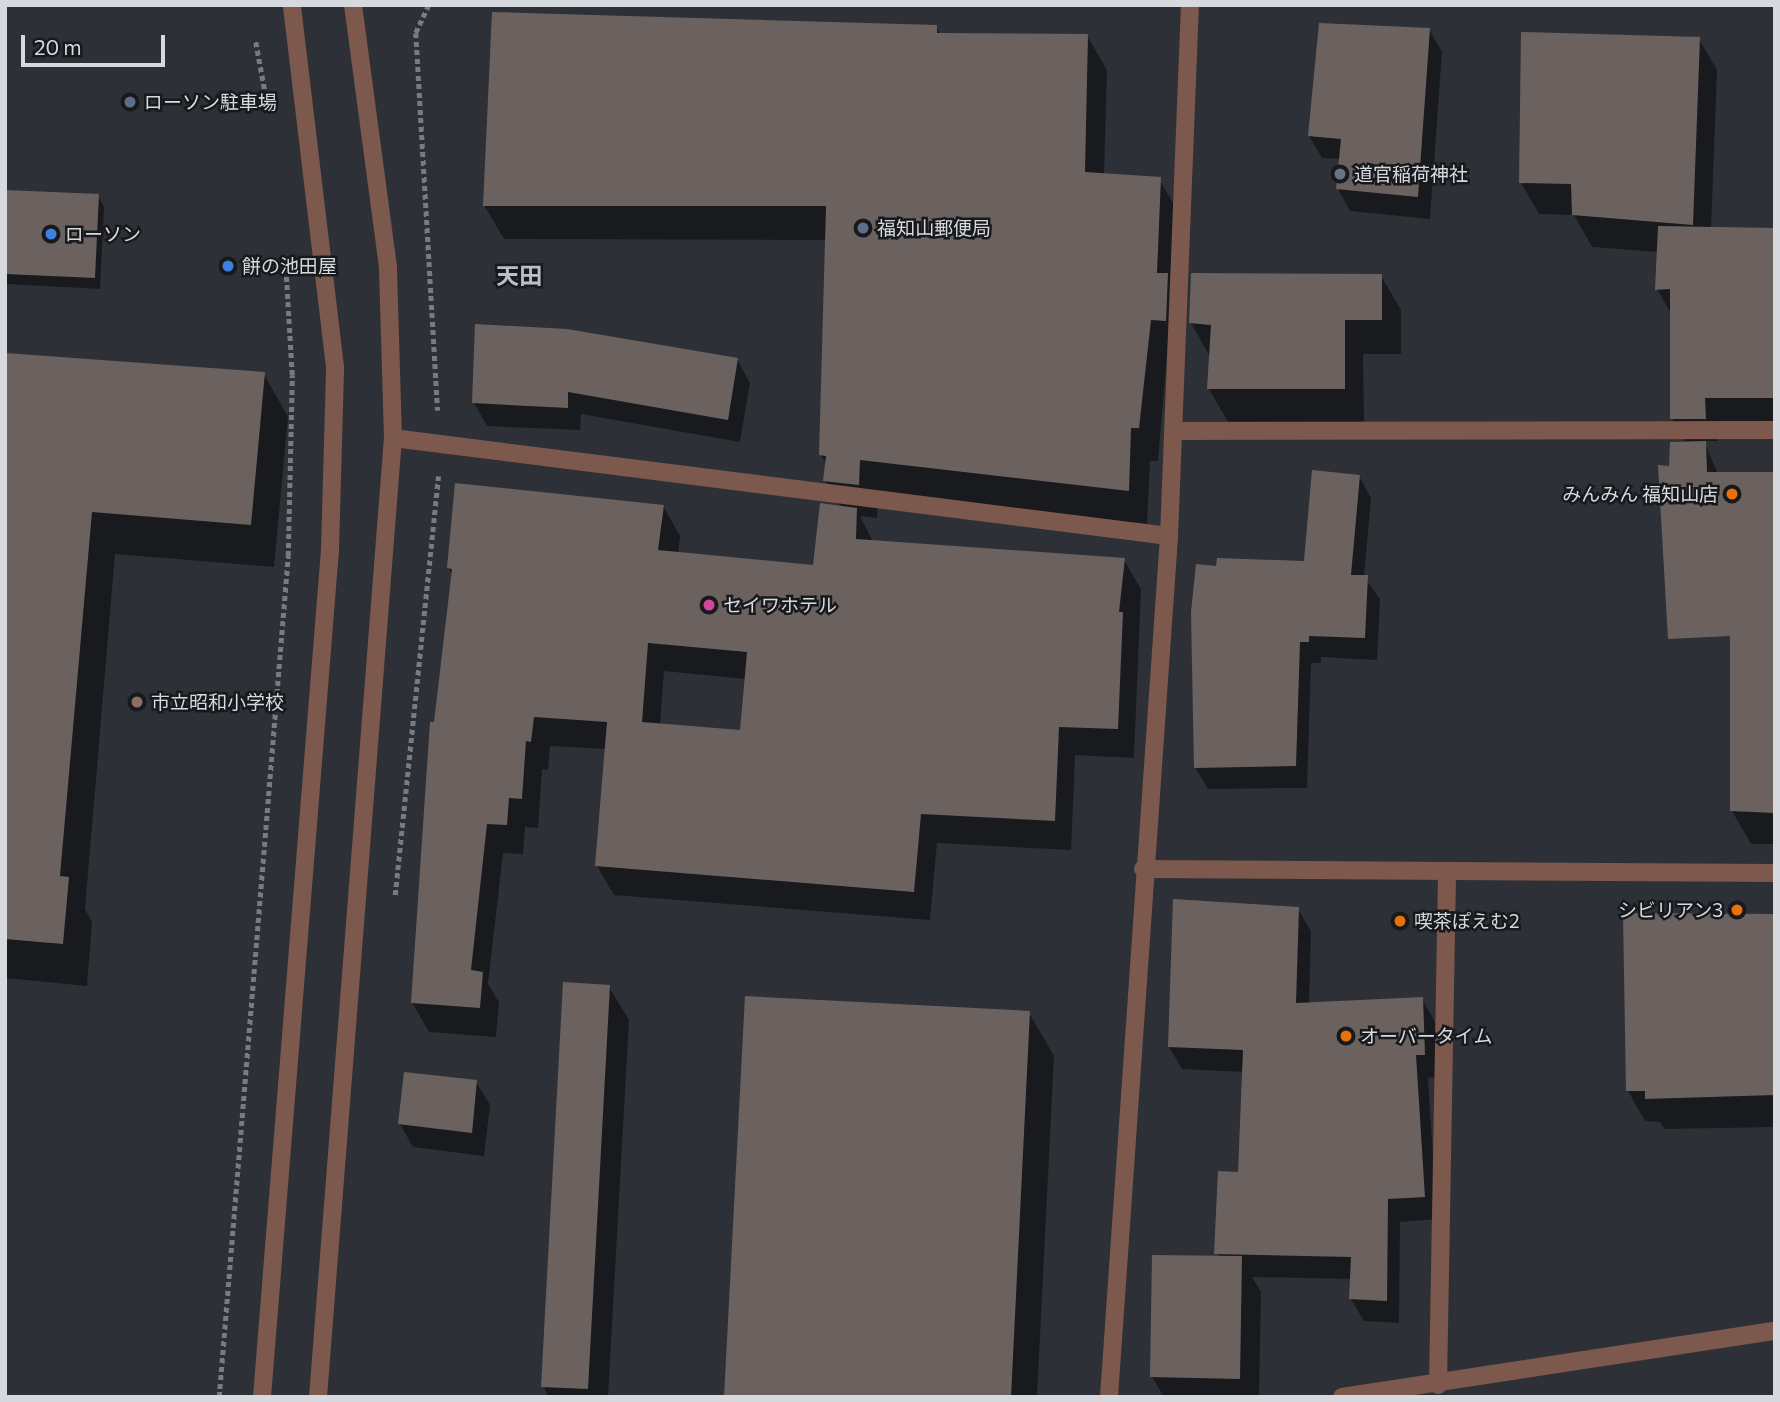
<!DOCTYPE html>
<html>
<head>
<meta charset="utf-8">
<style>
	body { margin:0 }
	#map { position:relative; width:1780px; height:1402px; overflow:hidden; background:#2d3137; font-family:Commissioner,"Noto Sans JP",sans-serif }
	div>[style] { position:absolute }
	.shadow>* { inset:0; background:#0007 }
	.building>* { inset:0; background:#6b6260 }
	.path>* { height:4.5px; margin-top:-2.25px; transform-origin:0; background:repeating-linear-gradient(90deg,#787c81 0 5px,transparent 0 8.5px) }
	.minor>* { height:18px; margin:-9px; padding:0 9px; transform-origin:9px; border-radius:9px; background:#7c584d }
	.tertiary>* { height:18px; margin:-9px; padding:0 9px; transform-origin:9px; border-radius:9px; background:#7c584d }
	.dots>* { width:19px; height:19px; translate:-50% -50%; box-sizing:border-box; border:4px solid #17191c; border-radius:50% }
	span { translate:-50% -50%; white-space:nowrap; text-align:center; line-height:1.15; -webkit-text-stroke:5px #17191c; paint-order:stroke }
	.poi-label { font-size:19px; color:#d6d9dd }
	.left { translate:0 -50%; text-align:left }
	.right { translate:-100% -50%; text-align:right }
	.quarter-label { font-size:23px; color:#babfc7; font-weight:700 }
	.frame { position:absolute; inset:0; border:7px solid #d6d9dd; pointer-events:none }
	.scale { position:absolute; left:21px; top:35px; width:144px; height:32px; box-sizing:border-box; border:4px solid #d6d9dd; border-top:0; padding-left:9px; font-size:21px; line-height:24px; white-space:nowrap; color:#d6d9dd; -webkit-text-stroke:5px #17191c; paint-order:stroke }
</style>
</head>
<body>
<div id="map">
	<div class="shadow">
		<i style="clip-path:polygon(evenodd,936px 26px,940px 35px,1087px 36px,1107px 70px,1104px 175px,1159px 179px,1179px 213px,1158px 461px,1150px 461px,1147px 524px,878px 493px,877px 518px,860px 516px,873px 542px,1124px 560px,1141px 589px,1134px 758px,1075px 755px,1071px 850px,937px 843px,930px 920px,614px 895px,597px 866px,606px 749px,550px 746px,548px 770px,542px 769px,538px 828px,525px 827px,523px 854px,503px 853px,488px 984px,499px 1002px,496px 1037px,429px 1032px,412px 1002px,435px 724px,453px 575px,449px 568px,663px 506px,680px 536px,678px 554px,815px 567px,841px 508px,825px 480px,827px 465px,821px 455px,827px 240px,504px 239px,484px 205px,936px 26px,664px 671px,746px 679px,741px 732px,660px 726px,664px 671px)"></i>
		<i style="clip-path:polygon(1429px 29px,1442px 52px,1430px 219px,1350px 211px,1338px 189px,1341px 159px,1322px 158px,1309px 136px)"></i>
		<i style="clip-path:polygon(1699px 39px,1717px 70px,1711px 229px,1775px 230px,1775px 421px,1717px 421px,1718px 441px,1704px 441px,1718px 474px,1775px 564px,1670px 468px,1686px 443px,1672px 418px,1670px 312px,1657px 289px,1658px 252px,1592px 247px,1574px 215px,1539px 214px,1521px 183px)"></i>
		<i style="clip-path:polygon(5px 191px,98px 196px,104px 207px,100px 289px,7px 284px)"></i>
		<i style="clip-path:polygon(1381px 276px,1401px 310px,1401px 354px,1363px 354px,1364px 423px,1228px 422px,1209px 389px,1210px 357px,1191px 323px)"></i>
		<i style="clip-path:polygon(5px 355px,264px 374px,288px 417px,274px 567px,115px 554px,85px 909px,92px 922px,87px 986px,5px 978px)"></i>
		<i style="clip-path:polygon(737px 359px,750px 383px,740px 442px,581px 414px,580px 430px,487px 426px,474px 403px)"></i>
		<i style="clip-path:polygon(1359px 476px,1371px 498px,1364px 577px,1380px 599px,1377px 660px,1321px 657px,1321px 663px,1311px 663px,1307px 788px,1208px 789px,1195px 767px,1218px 568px,1305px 563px)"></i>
		<i style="clip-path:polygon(1775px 611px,1775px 844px,1751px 844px,1732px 811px)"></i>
		<i style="clip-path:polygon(1298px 909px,1311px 931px,1309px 1004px,1422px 999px,1435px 1022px,1437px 1077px,1428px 1078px,1437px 1219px,1400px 1222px,1399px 1323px,1364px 1321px,1351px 1299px,1352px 1279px,1252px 1277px,1261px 1292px,1259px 1397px,1164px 1397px,1152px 1377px,1218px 1258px,1240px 1174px,1244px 1072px,1182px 1069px,1169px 1047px)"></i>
		<i style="clip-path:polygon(1775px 917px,1775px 1127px,1665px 1129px,1660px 1122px,1645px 1121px,1628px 1091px)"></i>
		<i style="clip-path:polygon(609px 987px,629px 1020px,608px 1397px,549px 1397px,543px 1386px)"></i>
		<i style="clip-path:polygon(1029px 1013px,1054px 1056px,1037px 1397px,726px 1397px)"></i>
		<i style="clip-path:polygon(476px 1082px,490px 1105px,484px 1156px,413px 1147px,400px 1124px)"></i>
	</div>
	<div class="building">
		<i style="clip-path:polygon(492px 12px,937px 25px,937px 33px,1088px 34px,1085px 172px,1161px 177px,1157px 273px,1168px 273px,1166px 321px,1151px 320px,1139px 428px,1131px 428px,1129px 491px,860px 460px,859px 485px,823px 481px,826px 456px,819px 455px,826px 206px,483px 206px)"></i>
		<i style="clip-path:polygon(1319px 23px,1430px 28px,1418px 197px,1336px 189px,1341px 139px,1308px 136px)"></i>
		<i style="clip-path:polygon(1521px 32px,1700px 37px,1693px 225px,1572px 215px,1571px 184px,1519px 183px)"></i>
		<i style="clip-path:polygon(5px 190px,99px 194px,95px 278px,5px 274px)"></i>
		<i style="clip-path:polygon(1658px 226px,1775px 228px,1775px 398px,1705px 398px,1706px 419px,1670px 419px,1670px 289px,1655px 290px)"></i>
		<i style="clip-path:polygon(1191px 273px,1382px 274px,1382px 320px,1345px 320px,1345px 389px,1207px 389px,1211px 325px,1189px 323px)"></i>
		<i style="clip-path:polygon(475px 324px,567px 329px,738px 358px,728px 420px,568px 392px,568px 408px,472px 403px)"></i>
		<i style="clip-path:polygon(5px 353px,265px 372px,251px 525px,92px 512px,60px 876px,69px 877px,63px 944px,5px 939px)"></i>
		<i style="clip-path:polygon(1706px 441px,1707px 472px,1775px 472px,1775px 813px,1730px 811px,1730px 636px,1668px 639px,1658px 465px,1669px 466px,1670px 442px)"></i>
		<i style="clip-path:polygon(1312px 470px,1360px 475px,1351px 575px,1368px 575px,1365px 638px,1309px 636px,1309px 642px,1300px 642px,1296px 766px,1194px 768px,1191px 612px,1196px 564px,1216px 566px,1217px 558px,1304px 561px)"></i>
		<i style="clip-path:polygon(evenodd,455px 483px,664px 505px,658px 550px,813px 565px,820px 503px,857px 508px,856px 539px,1125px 558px,1119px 612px,1123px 612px,1118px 729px,1059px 727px,1055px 821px,921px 814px,914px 892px,595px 866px,607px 722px,534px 717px,531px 742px,526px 741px,522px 799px,509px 798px,507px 825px,487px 824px,471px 970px,483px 972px,480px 1008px,411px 1003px,430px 722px,434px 722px,452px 569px,447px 568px,455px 483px,648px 643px,747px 652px,740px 730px,642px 722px,648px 643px)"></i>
		<i style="clip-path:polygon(1173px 899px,1299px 907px,1296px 1003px,1423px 997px,1425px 1055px,1416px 1055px,1425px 1197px,1388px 1199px,1387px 1301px,1349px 1299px,1351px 1257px,1214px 1254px,1218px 1171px,1238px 1172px,1243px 1050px,1168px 1047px)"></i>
		<i style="clip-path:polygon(1623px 913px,1775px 914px,1775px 1095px,1645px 1099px,1645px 1091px,1626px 1091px)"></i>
		<i style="clip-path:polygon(563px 982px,610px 985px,588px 1389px,541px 1387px)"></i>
		<i style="clip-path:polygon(745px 996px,1030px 1011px,1011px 1397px,724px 1397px)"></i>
		<i style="clip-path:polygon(404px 1072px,477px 1080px,472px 1133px,398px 1124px)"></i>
		<i style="clip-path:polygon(1152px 1255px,1242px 1256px,1240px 1379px,1150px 1377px)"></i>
	</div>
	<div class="path">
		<i style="left:429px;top:5px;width:31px;rotate:115deg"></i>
		<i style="left:416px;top:33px;width:378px;rotate:86.7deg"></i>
		<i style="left:256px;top:42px;width:50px;rotate:79.6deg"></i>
		<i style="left:395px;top:895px;width:421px;rotate:-84.1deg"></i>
		<i style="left:219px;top:1397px;width:844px;rotate:-85.31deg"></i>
		<i style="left:288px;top:556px;width:181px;rotate:-88.7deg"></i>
		<i style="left:292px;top:375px;width:101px;rotate:-93.4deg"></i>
	</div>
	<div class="minor">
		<i style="left:1174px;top:431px;width:601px;rotate:-0.1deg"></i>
		<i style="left:393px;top:438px;width:782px;rotate:7.2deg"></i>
		<i style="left:1143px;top:869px;width:632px;rotate:0.36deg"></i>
		<i style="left:1438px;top:1385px;width:513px;rotate:-88.99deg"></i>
		<i style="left:1109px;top:1397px;width:863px;rotate:-86.01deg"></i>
		<i style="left:1169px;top:536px;width:531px;rotate:-87.74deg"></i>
		<i style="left:1342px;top:1397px;width:438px;rotate:-8.7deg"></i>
	</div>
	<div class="tertiary">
		<i style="left:262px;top:1397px;width:850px;rotate:-85.41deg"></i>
		<i style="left:330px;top:550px;width:183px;rotate:-88.4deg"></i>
		<i style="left:335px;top:367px;width:365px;rotate:-96.8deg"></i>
		<i style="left:318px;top:1397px;width:962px;rotate:-85.53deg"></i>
		<i style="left:393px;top:438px;width:171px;rotate:-91.7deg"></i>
		<i style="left:388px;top:267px;width:264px;rotate:-97.6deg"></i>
	</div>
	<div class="dots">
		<i style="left:130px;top:102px;background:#5c6f8a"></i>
		<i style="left:1340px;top:174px;background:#6b7280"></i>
		<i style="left:863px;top:228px;background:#5c6f8a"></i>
		<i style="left:51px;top:234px;background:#3f7fe0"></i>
		<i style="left:228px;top:266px;background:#3f7fe0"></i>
		<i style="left:1732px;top:494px;background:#e8710a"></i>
		<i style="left:709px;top:605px;background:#d1479c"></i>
		<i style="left:137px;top:702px;background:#8d6e63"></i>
		<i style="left:1737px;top:910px;background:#e8710a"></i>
		<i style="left:1400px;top:921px;background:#e8710a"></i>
		<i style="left:1346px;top:1036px;background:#e8710a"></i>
	</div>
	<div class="poi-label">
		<span class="left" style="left:144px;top:102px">ローソン駐車場</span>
		<span class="left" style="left:1354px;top:174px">道官稲荷神社</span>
		<span class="left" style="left:877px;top:228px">福知山郵便局</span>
		<span class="left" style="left:65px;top:234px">ローソン</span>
		<span class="left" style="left:242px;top:266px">餅の池田屋</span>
		<span class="right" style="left:1718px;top:494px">みんみん 福知山店</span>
		<span class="left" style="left:723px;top:605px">セイワホテル</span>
		<span class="left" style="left:151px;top:702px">市立昭和小学校</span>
		<span class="right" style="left:1723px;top:910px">シビリアン3</span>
		<span class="left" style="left:1414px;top:921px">喫茶ぽえむ2</span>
		<span class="left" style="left:1360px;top:1036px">オーバータイム</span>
	</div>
	<div class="quarter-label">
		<span style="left:519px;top:275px">天田</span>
	</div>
	<div class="frame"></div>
	<div class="scale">20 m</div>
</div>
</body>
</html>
